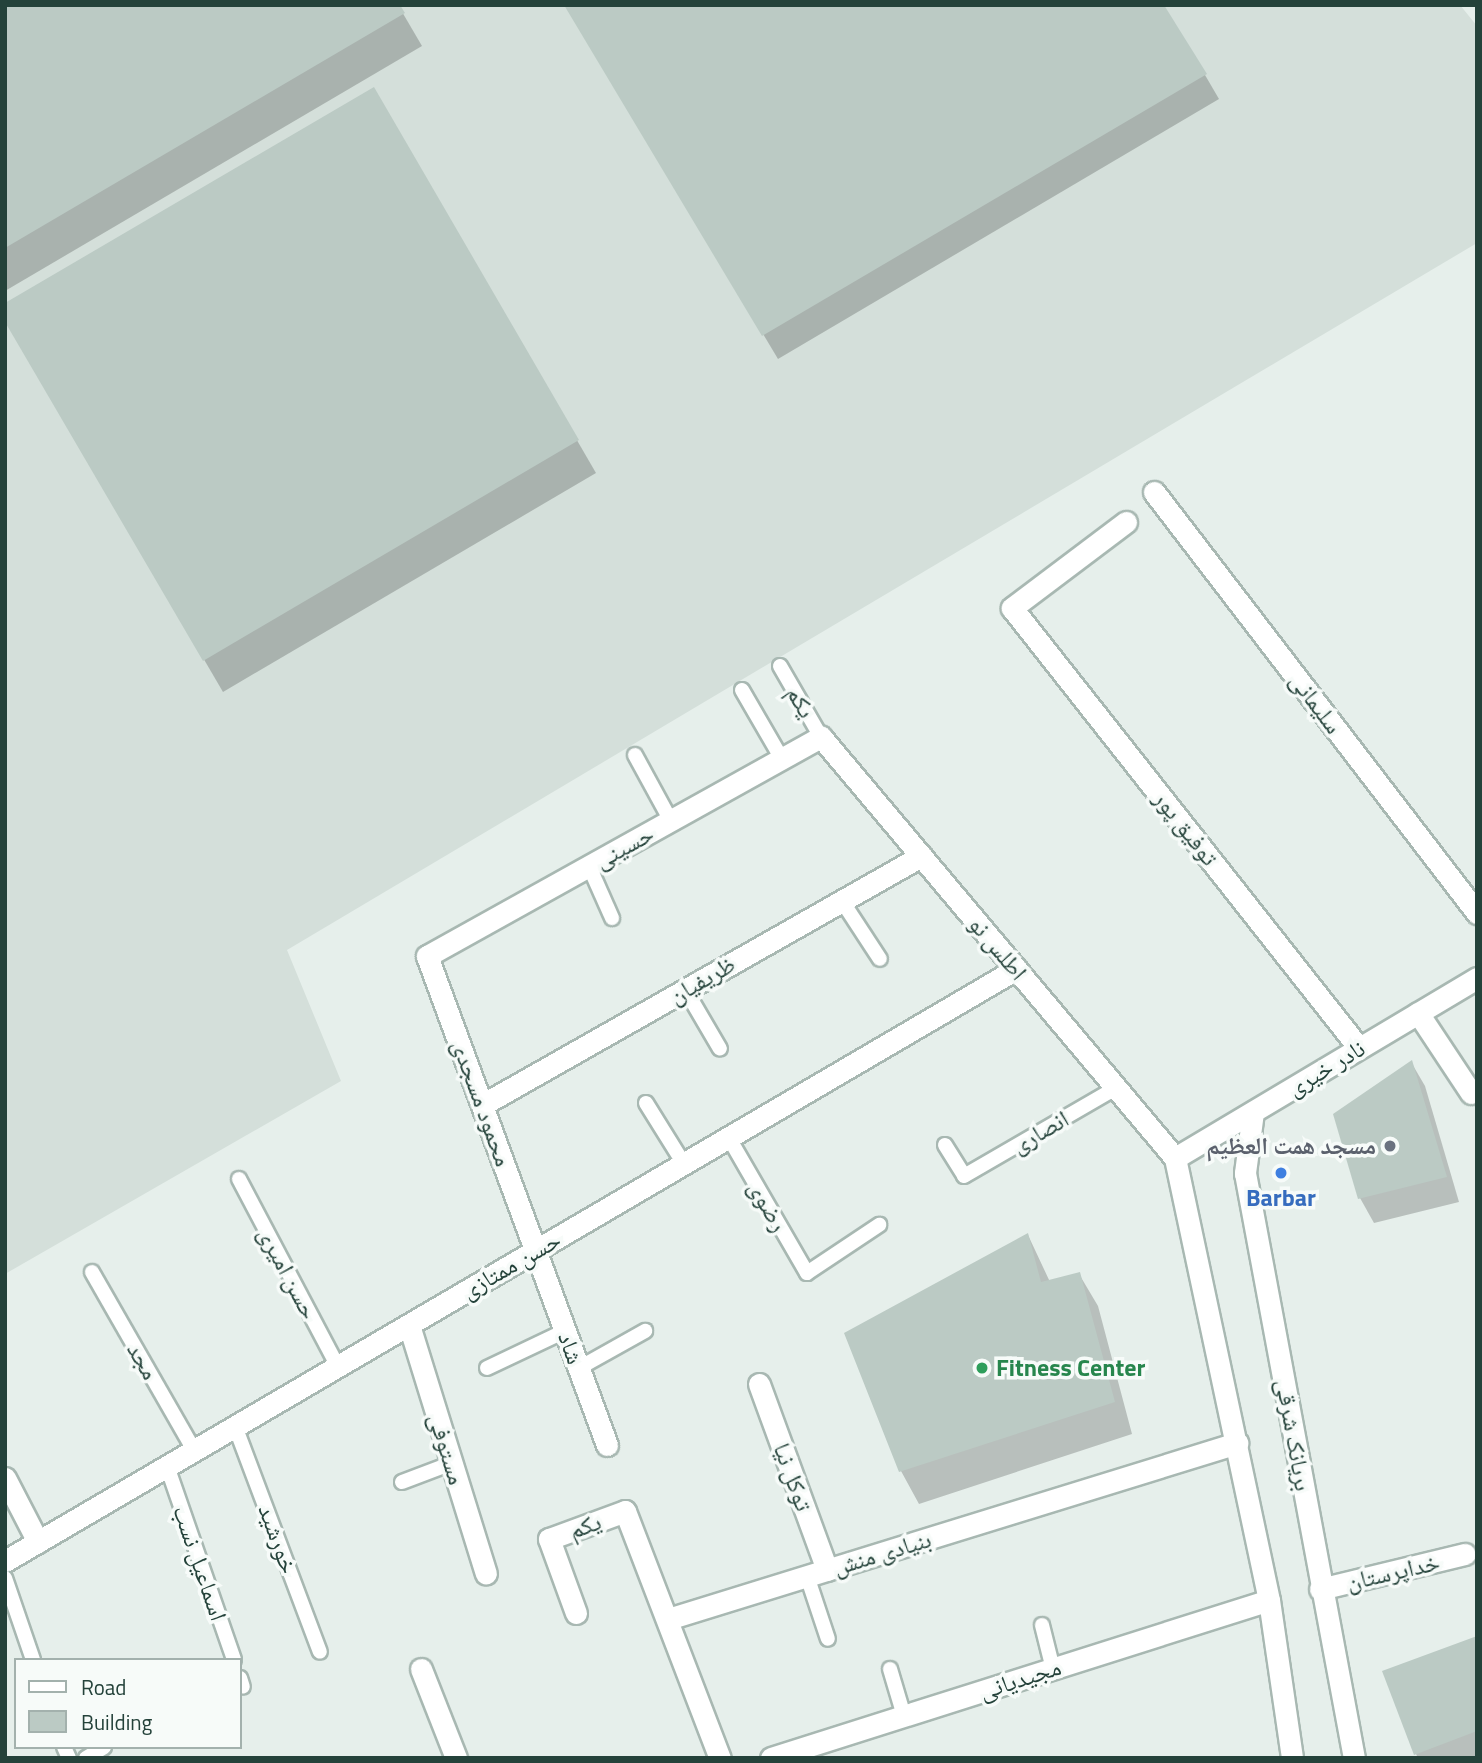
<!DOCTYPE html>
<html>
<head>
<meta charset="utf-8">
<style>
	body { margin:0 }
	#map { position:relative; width:1482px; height:1763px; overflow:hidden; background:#e6efeb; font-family:"Titillium Web","Noto Naskh Arabic",sans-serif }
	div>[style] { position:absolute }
	.built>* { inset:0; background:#d4dfda }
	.shadow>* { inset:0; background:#0003 }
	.building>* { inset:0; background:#bbcac4 }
	.roads { filter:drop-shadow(2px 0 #a8b8b2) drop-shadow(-2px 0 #a8b8b2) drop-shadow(0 2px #a8b8b2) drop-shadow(0 -2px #a8b8b2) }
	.service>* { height:14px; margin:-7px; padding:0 7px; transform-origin:7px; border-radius:7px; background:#fff }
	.minor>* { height:21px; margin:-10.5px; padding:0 10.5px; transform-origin:10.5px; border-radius:10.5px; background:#fff }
	.tertiary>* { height:21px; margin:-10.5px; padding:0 10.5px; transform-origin:10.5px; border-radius:10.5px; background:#fff }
	.secondary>* { height:21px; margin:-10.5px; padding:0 10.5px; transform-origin:10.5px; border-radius:10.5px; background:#fff }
	.dots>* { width:19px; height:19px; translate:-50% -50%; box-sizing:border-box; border:4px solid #f7fbf9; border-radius:50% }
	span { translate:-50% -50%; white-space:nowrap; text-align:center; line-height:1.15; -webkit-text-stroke:7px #f7fbf9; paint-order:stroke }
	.street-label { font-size:24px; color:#24423a }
	.worship-label { font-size:24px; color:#5b616d; font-weight:700 }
	.right { translate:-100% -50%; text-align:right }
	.shop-label { font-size:24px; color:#366cbe; font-weight:700 }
	.leisure-label { font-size:24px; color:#27864d; font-weight:700 }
	.left { translate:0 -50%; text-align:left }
	.frame { position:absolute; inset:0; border:7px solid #24423a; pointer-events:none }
	.legend { position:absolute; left:14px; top:1658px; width:228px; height:91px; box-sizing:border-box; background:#f7fbf9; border:2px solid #a3b1ad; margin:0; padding:9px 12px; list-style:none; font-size:21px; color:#24423a }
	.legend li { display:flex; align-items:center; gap:14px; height:35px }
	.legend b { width:35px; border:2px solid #a3b1ad }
</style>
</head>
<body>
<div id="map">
	<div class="built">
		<i style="clip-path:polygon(5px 5px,1460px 5px,1477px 26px,1477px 243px,287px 950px,341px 1081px,5px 1274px)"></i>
	</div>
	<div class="shadow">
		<i style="clip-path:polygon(5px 5px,398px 5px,422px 46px,5px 291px)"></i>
		<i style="clip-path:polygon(566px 5px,1205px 75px,1219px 99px,778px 359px)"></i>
		<i style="clip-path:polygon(373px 89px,596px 473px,223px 692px,5px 319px)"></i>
		<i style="clip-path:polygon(1411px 1062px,1425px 1086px,1459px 1202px,1374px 1223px,1360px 1198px)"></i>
		<i style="clip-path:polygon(1028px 1235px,1050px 1282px,1079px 1274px,1098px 1306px,1132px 1434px,919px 1504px,901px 1471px)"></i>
		<i style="clip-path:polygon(1477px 1637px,1477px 1758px,1418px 1758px,1416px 1754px)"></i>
	</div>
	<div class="building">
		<i style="clip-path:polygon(5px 5px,400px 5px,405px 13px,5px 248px)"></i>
		<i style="clip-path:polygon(564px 5px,1164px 5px,1207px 74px,762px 336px)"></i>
		<i style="clip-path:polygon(374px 87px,579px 440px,203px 661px,5px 322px,5px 303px)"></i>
		<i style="clip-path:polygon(1412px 1060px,1447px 1177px,1358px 1199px,1333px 1114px)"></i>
		<i style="clip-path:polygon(1028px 1233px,1041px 1282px,1080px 1272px,1115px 1402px,899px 1472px,844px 1333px)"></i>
		<i style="clip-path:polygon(1477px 1636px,1477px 1731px,1414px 1755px,1382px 1671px)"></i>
	</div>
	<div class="roads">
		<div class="service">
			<i style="left:780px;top:666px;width:82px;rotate:60deg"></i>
			<i style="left:742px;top:690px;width:80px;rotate:59.9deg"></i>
			<i style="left:635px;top:755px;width:75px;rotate:61.4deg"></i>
			<i style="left:589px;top:866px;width:57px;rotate:66.1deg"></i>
			<i style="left:842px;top:901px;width:69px;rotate:56.8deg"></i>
			<i style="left:685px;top:989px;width:69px;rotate:59.7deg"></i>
			<i style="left:646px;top:1103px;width:72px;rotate:58.1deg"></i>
			<i style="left:729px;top:1138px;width:156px;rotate:60deg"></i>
			<i style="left:807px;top:1273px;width:87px;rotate:-33.7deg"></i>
			<i style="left:945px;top:1145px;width:36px;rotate:58deg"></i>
			<i style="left:964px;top:1176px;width:176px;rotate:-30.1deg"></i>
			<i style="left:239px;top:1179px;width:212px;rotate:62.2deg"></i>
			<i style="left:92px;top:1272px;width:205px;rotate:60.2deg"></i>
			<i style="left:487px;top:1368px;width:86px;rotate:-25.4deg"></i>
			<i style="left:579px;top:1368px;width:76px;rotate:-29.3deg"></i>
			<i style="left:235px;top:1426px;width:241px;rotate:69.4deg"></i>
			<i style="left:167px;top:1466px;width:205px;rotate:70.9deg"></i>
			<i style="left:402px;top:1482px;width:53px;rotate:-20.8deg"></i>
			<i style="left:807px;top:1576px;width:66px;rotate:71.6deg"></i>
			<i style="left:5px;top:1578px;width:87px;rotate:71.1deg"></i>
			<i style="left:1042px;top:1625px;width:45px;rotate:76deg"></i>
			<i style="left:890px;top:1669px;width:49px;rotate:73.4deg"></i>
			<i style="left:240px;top:1678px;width:9px;rotate:72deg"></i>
			<i style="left:64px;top:1747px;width:12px;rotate:66deg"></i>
			<i style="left:86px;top:1758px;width:21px;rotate:-31deg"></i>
		</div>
		<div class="minor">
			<i style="left:1154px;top:492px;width:531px;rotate:52.5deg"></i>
			<i style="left:1126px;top:522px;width:143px;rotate:143deg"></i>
			<i style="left:1012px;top:608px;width:560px;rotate:51.74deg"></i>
			<i style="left:1418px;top:1013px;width:96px;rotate:56.5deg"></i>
			<i style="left:482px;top:1105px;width:505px;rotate:-29.56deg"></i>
			<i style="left:409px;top:1325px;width:260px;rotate:72.8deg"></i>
			<i style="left:759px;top:1384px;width:198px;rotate:69.9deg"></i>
			<i style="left:607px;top:1445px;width:521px;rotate:-110.21deg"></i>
			<i style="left:427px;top:956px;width:451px;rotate:-29.1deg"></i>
			<i style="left:821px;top:737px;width:550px;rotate:49.94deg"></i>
			<i style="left:5px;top:1478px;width:72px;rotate:62.7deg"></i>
			<i style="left:1320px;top:1589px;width:149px;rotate:-13.6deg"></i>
			<i style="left:576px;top:1613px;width:79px;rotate:-110deg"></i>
			<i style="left:549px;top:1539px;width:81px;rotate:-20.2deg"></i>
			<i style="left:625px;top:1511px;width:265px;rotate:69deg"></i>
			<i style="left:668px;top:1619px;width:596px;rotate:-17.19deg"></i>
			<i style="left:421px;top:1669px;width:96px;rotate:68.5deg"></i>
			<i style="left:771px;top:1758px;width:522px;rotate:-17.6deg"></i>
		</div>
		<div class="tertiary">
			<i style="left:1175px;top:1158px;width:352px;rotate:-30.8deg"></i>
			<i style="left:5px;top:1561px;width:1172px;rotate:-30.35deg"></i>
		</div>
		<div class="secondary">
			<i style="left:1253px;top:1112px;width:62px;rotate:97.5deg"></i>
			<i style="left:1245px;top:1173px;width:595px;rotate:79.45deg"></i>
			<i style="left:1175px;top:1158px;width:452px;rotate:78deg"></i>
			<i style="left:1269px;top:1600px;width:160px;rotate:81.7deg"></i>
		</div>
	</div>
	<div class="dots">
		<i style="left:1390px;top:1146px;background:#6b7280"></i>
		<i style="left:1281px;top:1173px;background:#3f7fe0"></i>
		<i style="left:982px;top:1368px;background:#2e9e5b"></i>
	</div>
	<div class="street-label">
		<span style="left:801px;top:702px;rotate:60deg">یکم</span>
		<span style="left:1316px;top:703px;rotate:53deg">سلیمانی</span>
		<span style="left:1186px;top:828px;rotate:52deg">توفیق پور</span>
		<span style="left:624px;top:847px;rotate:-29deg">حسینی</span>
		<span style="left:998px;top:948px;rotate:50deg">اطلس نو</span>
		<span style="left:702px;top:980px;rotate:-30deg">ظریفیان</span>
		<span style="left:1326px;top:1068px;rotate:-31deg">نادر خیری</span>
		<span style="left:482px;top:1103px;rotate:70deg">محمود مسجدی</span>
		<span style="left:1040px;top:1132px;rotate:-30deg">انصاری</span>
		<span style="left:768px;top:1206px;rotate:60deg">رضوی</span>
		<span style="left:511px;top:1265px;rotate:-30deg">حسن ممتازی</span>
		<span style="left:288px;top:1273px;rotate:62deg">حسن امیری</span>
		<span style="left:571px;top:1348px;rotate:70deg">شاد</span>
		<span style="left:143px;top:1361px;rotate:60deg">مجد</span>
		<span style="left:1294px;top:1435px;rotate:80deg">بریانک شرقی</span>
		<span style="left:447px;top:1449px;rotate:73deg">مستوفی</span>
		<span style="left:793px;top:1477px;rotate:70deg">توکل نیا</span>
		<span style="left:585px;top:1526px;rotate:-20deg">یکم</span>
		<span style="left:278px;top:1539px;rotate:70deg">خورشید</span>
		<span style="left:882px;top:1553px;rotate:-17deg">بنیادی منش</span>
		<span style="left:200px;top:1563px;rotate:71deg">اسماعیل نسب</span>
		<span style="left:1393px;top:1572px;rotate:-13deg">خداپرستان</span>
		<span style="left:1020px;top:1679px;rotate:-18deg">مجیدیانی</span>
	</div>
	<div class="worship-label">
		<span class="right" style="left:1376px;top:1146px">مسجد همت العظیم</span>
	</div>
	<div class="shop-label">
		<span style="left:1281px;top:1198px">Barbar</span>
	</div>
	<div class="leisure-label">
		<span class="left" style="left:996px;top:1368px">Fitness Center</span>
	</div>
	<div class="frame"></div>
	<ul class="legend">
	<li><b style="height:9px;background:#fff"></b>Road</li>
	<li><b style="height:19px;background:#bbcac4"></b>Building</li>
	</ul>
</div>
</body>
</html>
